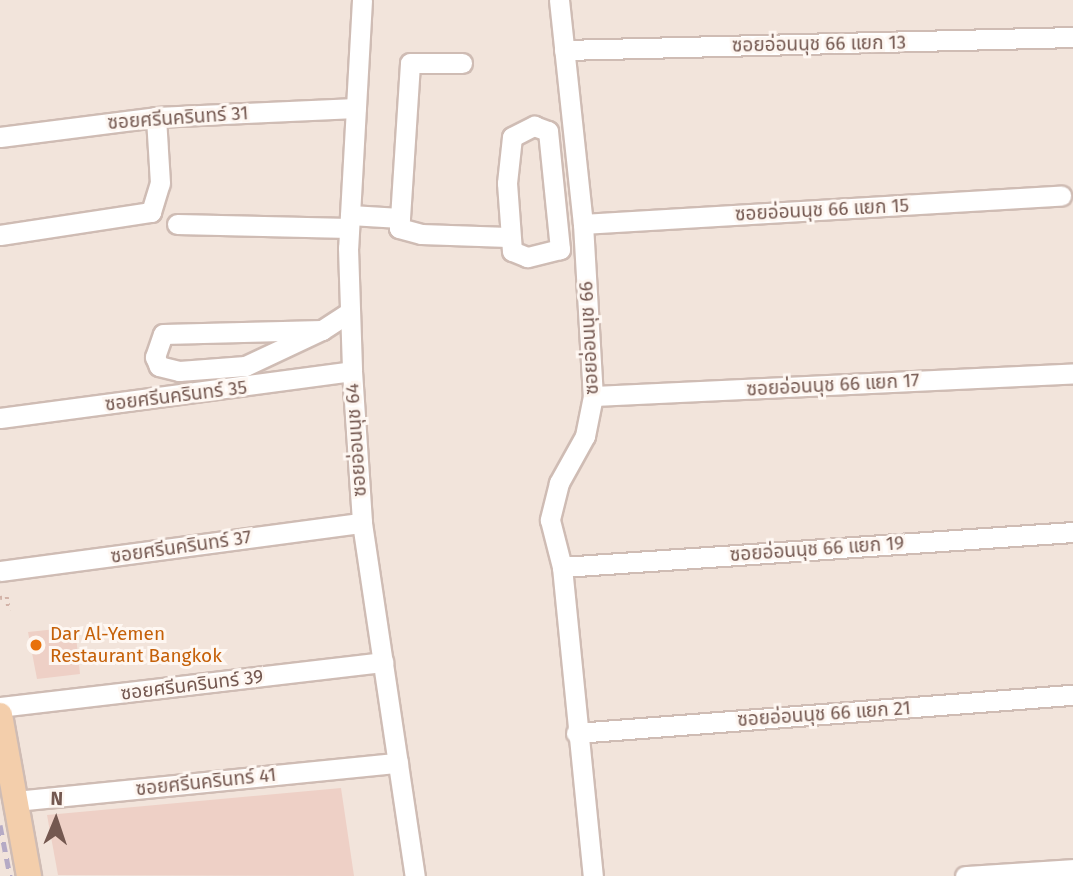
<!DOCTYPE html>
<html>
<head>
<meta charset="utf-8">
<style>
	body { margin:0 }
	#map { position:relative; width:1073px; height:876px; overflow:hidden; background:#fbf3ec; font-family:"Fira Sans","Noto Sans Thai",sans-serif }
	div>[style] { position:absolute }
	.residential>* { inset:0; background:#f2e4db }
	.building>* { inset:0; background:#eed0c6 }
	.path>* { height:3.5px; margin-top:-1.75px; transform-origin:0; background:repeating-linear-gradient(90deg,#d3b3a8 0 2px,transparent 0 7px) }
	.roads { filter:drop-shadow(2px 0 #cfbcb4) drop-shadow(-2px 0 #cfbcb4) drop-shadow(0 2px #cfbcb4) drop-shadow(0 -2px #cfbcb4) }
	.minor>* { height:19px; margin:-9.5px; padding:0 9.5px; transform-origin:9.5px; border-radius:9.5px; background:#fff }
	.major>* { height:24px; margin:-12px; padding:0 12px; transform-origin:12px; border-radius:12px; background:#f3ceab }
	.rail>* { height:5px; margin-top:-2.5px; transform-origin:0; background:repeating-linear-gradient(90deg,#b5aac5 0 10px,transparent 0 17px) }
	.dots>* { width:19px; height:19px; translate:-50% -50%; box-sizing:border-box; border:4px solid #fef7f2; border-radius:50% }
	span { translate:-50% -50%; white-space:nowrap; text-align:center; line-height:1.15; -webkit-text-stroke:6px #fef7f2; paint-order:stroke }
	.street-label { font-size:19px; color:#745850 }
	.food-label { font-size:19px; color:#c56008 }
	.left { translate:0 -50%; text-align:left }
	.north { position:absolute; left:21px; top:785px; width:70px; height:70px; -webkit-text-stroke:5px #fef7f2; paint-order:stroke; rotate:2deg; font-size:19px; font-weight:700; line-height:28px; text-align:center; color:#745850 }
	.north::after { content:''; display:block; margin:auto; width:24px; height:32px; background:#745850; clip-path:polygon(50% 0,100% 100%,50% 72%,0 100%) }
</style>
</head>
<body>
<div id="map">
	<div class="residential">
		<i style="clip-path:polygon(0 0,1073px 0,1073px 876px,0 876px)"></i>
	</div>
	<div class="building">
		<i style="clip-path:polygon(75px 627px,80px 674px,37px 679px,28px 632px)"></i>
		<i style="clip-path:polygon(341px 788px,354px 876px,58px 875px,47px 815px)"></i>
	</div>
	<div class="path">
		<i style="left:0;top:598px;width:7px;rotate:-8deg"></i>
		<i style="left:7px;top:597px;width:14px;rotate:82deg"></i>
	</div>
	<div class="roads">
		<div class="minor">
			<i style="left:362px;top:0;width:248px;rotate:93.2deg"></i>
			<i style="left:348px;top:248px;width:123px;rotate:88.1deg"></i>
			<i style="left:352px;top:371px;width:152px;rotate:86.2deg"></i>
			<i style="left:362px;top:523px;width:357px;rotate:81.5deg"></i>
			<i style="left:559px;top:0;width:225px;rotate:83.9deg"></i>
			<i style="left:583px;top:224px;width:172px;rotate:86.7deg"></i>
			<i style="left:593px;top:396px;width:41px;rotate:101.3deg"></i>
			<i style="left:585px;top:436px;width:54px;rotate:119deg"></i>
			<i style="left:559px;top:483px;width:38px;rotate:104deg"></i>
			<i style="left:550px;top:520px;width:49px;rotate:75.7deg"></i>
			<i style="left:562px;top:567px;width:311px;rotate:84.3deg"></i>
			<i style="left:564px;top:50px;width:509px;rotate:-1.46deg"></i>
			<i style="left:534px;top:126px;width:15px;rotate:20deg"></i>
			<i style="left:548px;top:131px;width:119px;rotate:84.2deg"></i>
			<i style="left:560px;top:249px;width:34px;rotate:166deg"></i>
			<i style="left:527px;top:257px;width:16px;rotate:-158deg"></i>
			<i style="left:512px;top:251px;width:68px;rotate:-94.2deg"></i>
			<i style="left:507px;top:183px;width:46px;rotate:-83.8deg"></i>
			<i style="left:512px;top:137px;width:25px;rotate:-27deg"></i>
			<i style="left:0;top:137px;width:157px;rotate:-7.3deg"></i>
			<i style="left:156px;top:117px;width:200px;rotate:-2.6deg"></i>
			<i style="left:350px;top:215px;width:50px;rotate:3.4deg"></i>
			<i style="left:400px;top:218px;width:155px;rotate:-86.3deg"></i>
			<i style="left:410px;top:63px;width:52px"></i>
			<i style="left:400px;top:218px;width:10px;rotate:96deg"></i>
			<i style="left:399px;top:228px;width:23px;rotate:15deg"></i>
			<i style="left:421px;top:234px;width:87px;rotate:2deg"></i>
			<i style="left:177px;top:224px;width:172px;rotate:1.3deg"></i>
			<i style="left:583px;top:224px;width:479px;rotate:-3.4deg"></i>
			<i style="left:0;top:235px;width:153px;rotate:-8.7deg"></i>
			<i style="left:151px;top:212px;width:30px;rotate:-73deg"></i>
			<i style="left:160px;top:183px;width:66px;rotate:-93.5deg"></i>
			<i style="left:322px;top:330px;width:85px;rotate:154.9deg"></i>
			<i style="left:245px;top:366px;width:66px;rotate:175.7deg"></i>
			<i style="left:179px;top:371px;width:21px;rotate:-166deg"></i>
			<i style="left:159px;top:366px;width:10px;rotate:-114deg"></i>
			<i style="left:155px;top:357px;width:24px;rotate:-71deg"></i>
			<i style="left:163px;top:334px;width:159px;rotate:-1.4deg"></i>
			<i style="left:322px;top:330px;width:33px;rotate:-33deg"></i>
			<i style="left:593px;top:396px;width:481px;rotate:-2.7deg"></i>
			<i style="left:0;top:418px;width:355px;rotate:-7.6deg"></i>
			<i style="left:562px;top:567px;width:512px;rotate:-3.92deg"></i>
			<i style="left:0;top:571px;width:365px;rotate:-7.6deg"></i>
			<i style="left:0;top:707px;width:386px;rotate:-6.7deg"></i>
			<i style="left:576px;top:733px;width:498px;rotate:-4.4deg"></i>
			<i style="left:15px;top:801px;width:385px;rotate:-5.7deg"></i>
			<i style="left:965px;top:876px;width:108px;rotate:-3.7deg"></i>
		</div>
		<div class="major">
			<i style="left:0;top:715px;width:164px;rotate:79.8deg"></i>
		</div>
	</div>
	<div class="rail">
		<i style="left:0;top:825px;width:52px;rotate:78.9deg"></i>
	</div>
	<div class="dots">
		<i style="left:36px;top:645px;background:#e8710a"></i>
	</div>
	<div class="street-label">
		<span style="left:819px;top:44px;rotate:-1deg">ซอยอ่อนนุช 66 แยก 13</span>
		<span style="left:178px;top:118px;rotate:-4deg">ซอยศรีนครินทร์ 31</span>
		<span style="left:822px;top:210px;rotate:-3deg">ซอยอ่อนนุช 66 แยก 15</span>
		<span style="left:589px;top:338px;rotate:-93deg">ซอยอ่อนนุช 66</span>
		<span style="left:833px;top:385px;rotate:-3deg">ซอยอ่อนนุช 66 แยก 17</span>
		<span style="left:176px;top:396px;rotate:-7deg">ซอยศรีนครินทร์ 35</span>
		<span style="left:356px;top:440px;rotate:-94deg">ซอยอ่อนนุช 64</span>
		<span style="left:181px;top:547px;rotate:-8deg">ซอยศรีนครินทร์ 37</span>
		<span style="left:817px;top:549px;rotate:-4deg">ซอยอ่อนนุช 66 แยก 19</span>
		<span style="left:192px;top:685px;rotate:-7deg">ซอยศรีนครินทร์ 39</span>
		<span style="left:824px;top:714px;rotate:-4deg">ซอยอ่อนนุช 66 แยก 21</span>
		<span style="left:206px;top:782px;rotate:-6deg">ซอยศรีนครินทร์ 41</span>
	</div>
	<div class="food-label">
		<span class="left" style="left:50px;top:645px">Dar Al-Yemen<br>Restaurant Bangkok</span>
	</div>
	<div class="north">N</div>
</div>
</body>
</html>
